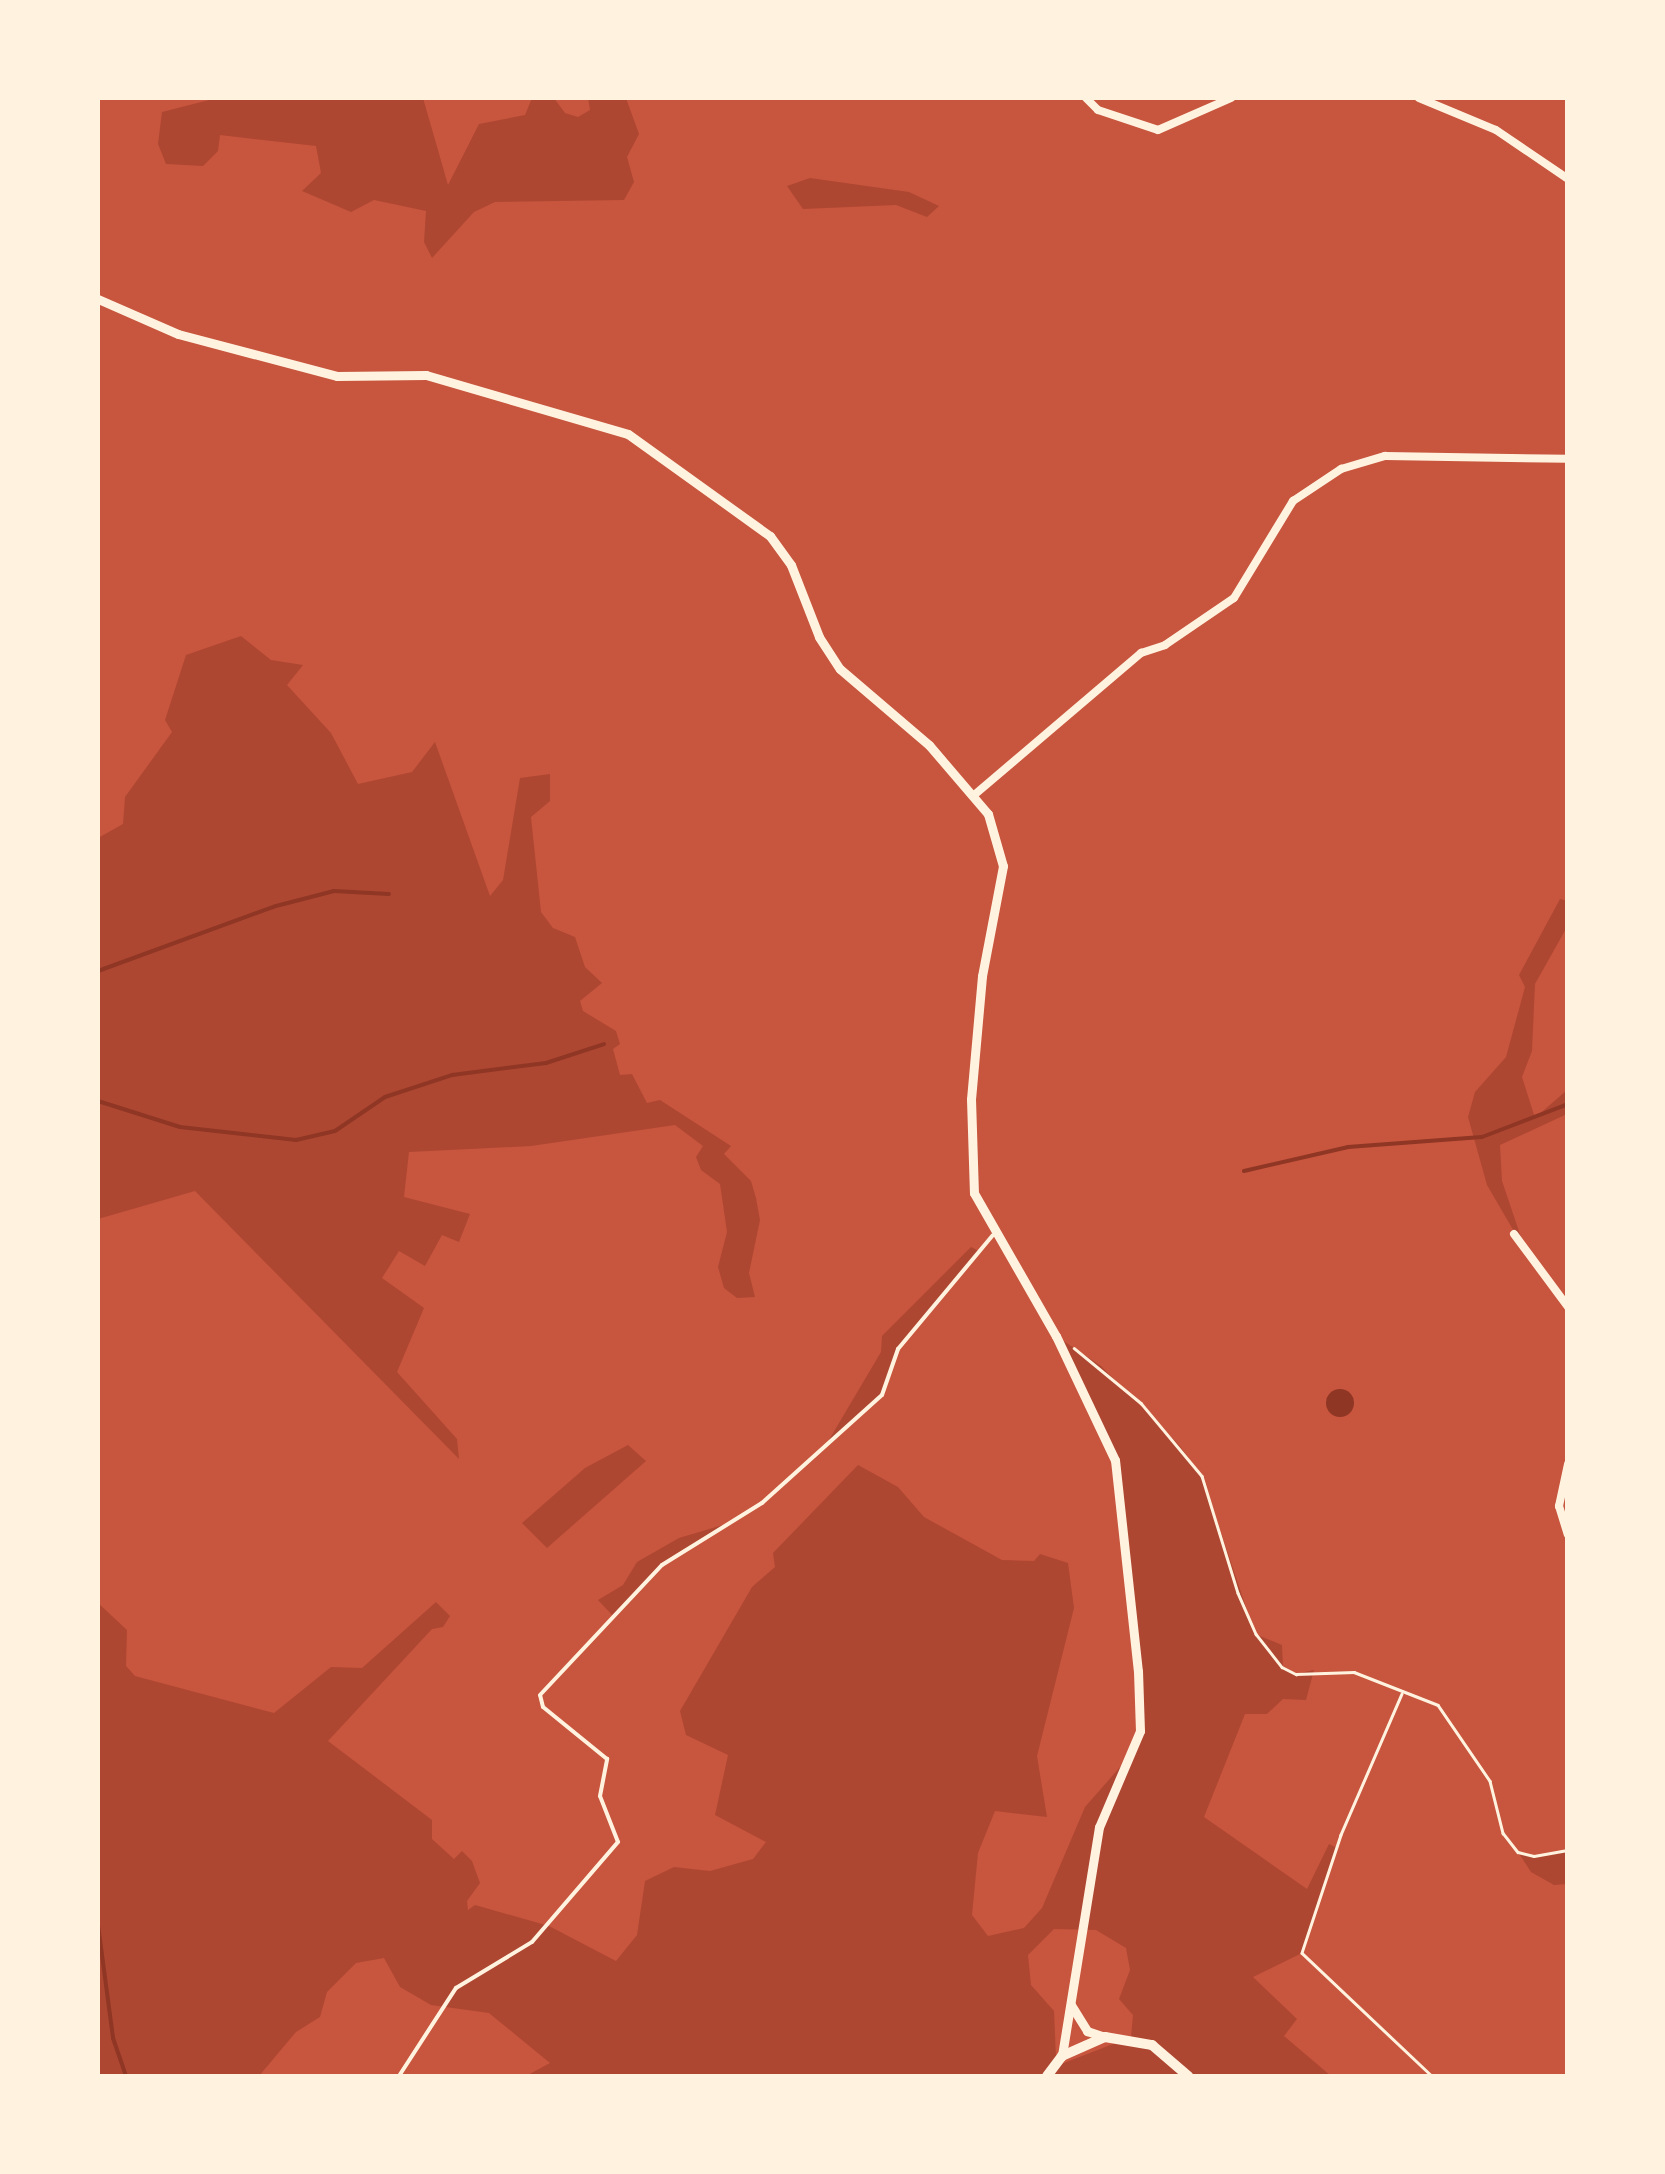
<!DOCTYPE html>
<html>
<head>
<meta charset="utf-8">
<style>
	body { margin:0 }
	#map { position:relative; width:1665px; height:2174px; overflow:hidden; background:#c8553d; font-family:"Libre Baskerville",serif }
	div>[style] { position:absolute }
	.green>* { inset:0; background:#ae4732 }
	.water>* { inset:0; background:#8f3625 }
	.round { border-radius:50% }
	.stream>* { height:4px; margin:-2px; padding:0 2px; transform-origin:2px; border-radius:2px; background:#8f3625 }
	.path>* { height:2.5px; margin:-1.25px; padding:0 1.25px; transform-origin:1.25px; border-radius:1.25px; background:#fff3e0 }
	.service>* { height:4px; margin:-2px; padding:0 2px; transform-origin:2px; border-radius:2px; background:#fff3e0 }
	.minor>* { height:8px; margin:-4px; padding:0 4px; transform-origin:4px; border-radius:4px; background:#fff3e0 }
	.tertiary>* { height:9px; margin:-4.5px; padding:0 4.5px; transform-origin:4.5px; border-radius:4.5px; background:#fff3e0 }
	.secondary>* { height:10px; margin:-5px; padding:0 5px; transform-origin:5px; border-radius:5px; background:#fff3e0 }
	span { translate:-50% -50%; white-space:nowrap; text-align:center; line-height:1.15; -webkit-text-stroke:8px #fff3e0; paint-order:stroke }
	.frame { position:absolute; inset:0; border:100px solid #fff3e0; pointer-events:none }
</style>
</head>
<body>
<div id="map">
	<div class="green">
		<i style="clip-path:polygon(217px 98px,423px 98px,448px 185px,479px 124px,525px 115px,532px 98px,554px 98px,565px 113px,578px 117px,590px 110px,588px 98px,626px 98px,639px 134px,627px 157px,634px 182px,624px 200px,495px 202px,474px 212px,432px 258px,424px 242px,426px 211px,374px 200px,351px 212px,302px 191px,321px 173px,316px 146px,220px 135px,218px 151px,203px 166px,166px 164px,158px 144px,162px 112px)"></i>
		<i style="clip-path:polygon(810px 178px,909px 192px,939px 206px,927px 217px,896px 205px,803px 209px,787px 186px)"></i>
		<i style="clip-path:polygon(241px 636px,271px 660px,303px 665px,287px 685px,331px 733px,358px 784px,412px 772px,435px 742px,490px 896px,503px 880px,520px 778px,550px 774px,550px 801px,531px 817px,541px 912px,553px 928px,575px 937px,585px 967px,602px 983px,580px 1001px,583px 1011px,616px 1031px,620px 1044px,613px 1049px,620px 1075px,632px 1074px,647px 1103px,660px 1100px,731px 1146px,724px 1154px,751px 1181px,756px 1198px,760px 1220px,749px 1273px,755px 1297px,737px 1298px,724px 1288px,718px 1267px,727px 1232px,720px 1184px,701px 1170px,696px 1157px,703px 1146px,675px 1125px,531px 1146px,409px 1152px,404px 1197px,470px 1214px,459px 1242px,442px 1235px,425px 1266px,399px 1251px,382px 1278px,424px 1308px,397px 1372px,457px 1439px,459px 1459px,195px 1191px,98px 1219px,98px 838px,123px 824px,125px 797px,172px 732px,165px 720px,186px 655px)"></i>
		<i style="clip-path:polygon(1560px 899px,1567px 901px,1567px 927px,1535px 984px,1532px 1051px,1522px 1077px,1535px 1118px,1567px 1090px,1567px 1114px,1500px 1145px,1502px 1181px,1526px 1252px,1487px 1185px,1468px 1117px,1475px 1092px,1506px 1057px,1525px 987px,1519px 975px)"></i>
		<i style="clip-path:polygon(971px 1247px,979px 1251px,898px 1349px,882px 1395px,823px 1450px,881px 1352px,882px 1336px)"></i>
		<i style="clip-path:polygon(evenodd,1056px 1336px,1101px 1366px,1179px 1445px,1202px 1476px,1255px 1634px,1282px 1645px,1283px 1666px,1296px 1674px,1314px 1670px,1306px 1700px,1283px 1699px,1267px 1714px,1245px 1714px,1204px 1817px,1307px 1889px,1329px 1844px,1337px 1848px,1302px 1953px,1253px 1977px,1297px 2019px,1284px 2036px,1331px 2076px,526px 2076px,550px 2063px,489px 2013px,431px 2005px,400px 1987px,384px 1958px,356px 1963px,327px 1992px,320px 2017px,296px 2032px,259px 2076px,98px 2076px,98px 1603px,127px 1630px,126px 1666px,135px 1676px,274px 1713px,331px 1667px,362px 1668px,436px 1602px,450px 1616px,443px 1627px,432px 1629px,328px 1741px,432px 1820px,432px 1839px,454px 1859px,462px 1851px,472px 1861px,480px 1883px,467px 1901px,468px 1910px,475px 1905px,549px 1926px,616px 1961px,637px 1935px,645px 1881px,674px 1867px,710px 1871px,753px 1859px,766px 1842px,715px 1815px,728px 1755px,686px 1735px,680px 1711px,752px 1587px,775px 1567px,773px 1553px,858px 1465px,898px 1487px,924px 1517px,1002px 1560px,1034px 1561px,1040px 1554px,1068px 1563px,1074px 1608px,1037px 1756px,1047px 1817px,995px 1811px,978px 1853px,972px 1915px,988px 1936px,1024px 1928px,1042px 1908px,1085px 1807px,1135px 1750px,1140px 1731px,1115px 1460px,1056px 1336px,1054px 1929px,1096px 1930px,1126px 1948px,1130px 1970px,1119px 1999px,1133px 2015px,1131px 2037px,1064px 2063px,1056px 2057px,1054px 2011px,1031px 1985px,1028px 1955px,1054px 1929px)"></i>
		<i style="clip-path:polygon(628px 1445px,646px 1461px,547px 1548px,522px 1523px,585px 1468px)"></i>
		<i style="clip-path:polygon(733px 1522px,674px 1555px,615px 1618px,598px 1600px,623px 1585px,637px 1562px,679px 1538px)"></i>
		<i style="clip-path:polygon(1567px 1850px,1567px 1884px,1554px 1885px,1531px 1872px,1518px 1852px,1534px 1856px)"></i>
	</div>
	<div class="water">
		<i class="round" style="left:1326px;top:1389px;width:28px;height:28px"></i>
	</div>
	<div class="stream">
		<i style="left:98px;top:971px;width:189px;rotate:-20.1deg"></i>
		<i style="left:276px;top:906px;width:60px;rotate:-14.5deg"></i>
		<i style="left:334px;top:891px;width:55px;rotate:3.1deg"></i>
		<i style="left:98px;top:1101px;width:86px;rotate:17.6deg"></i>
		<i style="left:180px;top:1127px;width:117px;rotate:6.4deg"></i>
		<i style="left:296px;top:1140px;width:40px;rotate:-13deg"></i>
		<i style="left:335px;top:1131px;width:60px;rotate:-34.2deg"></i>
		<i style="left:385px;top:1097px;width:71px;rotate:-18.2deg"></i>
		<i style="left:452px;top:1075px;width:95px;rotate:-7.3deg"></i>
		<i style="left:546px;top:1063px;width:61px;rotate:-18.1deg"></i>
		<i style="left:1244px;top:1171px;width:107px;rotate:-13deg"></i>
		<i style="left:1348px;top:1147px;width:134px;rotate:-4.3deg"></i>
		<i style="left:1482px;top:1137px;width:92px;rotate:-21deg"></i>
		<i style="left:98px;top:1925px;width:114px;rotate:82.4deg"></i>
		<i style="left:113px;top:2038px;width:40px;rotate:71.1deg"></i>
	</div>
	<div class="path">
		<i style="left:1074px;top:1348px;width:87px;rotate:39.4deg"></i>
		<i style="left:1141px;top:1403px;width:95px;rotate:50.1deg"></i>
		<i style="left:1202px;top:1476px;width:122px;rotate:72.9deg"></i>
		<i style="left:1238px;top:1593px;width:45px;rotate:66.3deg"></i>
		<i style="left:1256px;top:1634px;width:42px;rotate:51.8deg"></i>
		<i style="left:1282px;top:1667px;width:16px;rotate:27deg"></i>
		<i style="left:1296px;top:1674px;width:58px;rotate:-2deg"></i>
		<i style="left:1354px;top:1672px;width:90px;rotate:21.4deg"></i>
		<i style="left:1438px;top:1705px;width:92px;rotate:55.6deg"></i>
		<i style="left:1490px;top:1781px;width:54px;rotate:76deg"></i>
		<i style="left:1503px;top:1833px;width:24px;rotate:52deg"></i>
		<i style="left:1518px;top:1852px;width:16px;rotate:14deg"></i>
		<i style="left:1534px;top:1856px;width:35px;rotate:-10deg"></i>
		<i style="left:1402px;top:1694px;width:154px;rotate:113.4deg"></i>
		<i style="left:1341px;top:1835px;width:124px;rotate:108.3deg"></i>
		<i style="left:1302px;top:1953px;width:179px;rotate:43.4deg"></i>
	</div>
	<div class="service">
		<i style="left:399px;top:2076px;width:105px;rotate:-57.1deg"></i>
		<i style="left:456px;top:1988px;width:89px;rotate:-31.2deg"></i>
		<i style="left:532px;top:1942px;width:132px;rotate:-49.3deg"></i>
		<i style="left:618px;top:1842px;width:49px;rotate:-111.4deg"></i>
		<i style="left:600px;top:1796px;width:38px;rotate:-79deg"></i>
		<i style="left:607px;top:1759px;width:82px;rotate:-140.9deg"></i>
		<i style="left:543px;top:1707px;width:12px;rotate:-104deg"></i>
		<i style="left:540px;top:1695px;width:178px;rotate:-46.8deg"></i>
		<i style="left:662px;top:1565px;width:118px;rotate:-31.8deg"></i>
		<i style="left:762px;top:1503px;width:161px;rotate:-42deg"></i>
		<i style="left:882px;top:1395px;width:49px;rotate:-70.8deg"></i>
		<i style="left:898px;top:1349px;width:148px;rotate:-50.2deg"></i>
	</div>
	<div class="minor">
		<i style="left:1086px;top:98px;width:17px;rotate:45deg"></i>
		<i style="left:1098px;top:110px;width:63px;rotate:18.4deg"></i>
		<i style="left:1158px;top:130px;width:80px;rotate:-23.7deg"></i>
		<i style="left:1419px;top:98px;width:83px;rotate:22.6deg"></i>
		<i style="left:1496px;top:130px;width:87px;rotate:34.2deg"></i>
		<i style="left:973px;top:796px;width:221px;rotate:-40.4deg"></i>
		<i style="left:1141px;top:653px;width:25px;rotate:-18deg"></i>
		<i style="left:1165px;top:645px;width:83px;rotate:-34.3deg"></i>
		<i style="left:1234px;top:598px;width:114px;rotate:-58.7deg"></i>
		<i style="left:1293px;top:501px;width:58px;rotate:-33.7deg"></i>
		<i style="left:1341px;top:469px;width:46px;rotate:-16.5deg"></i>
		<i style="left:1385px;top:456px;width:183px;rotate:0.9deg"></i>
		<i style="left:1514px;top:1234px;width:91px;rotate:53.5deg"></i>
		<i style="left:1568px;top:1464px;width:43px;rotate:102.1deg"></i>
		<i style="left:1559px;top:1506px;width:30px;rotate:73deg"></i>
	</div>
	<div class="tertiary">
		<i style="left:98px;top:299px;width:87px;rotate:23.6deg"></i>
		<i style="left:178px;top:334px;width:164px;rotate:14.8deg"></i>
		<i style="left:337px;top:376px;width:89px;rotate:-0.6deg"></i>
		<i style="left:426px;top:375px;width:210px;rotate:16.3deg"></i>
		<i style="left:628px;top:434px;width:175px;rotate:35.7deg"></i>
		<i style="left:770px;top:536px;width:36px;rotate:54deg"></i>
		<i style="left:791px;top:565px;width:77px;rotate:68.7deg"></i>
		<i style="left:819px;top:637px;width:38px;rotate:57deg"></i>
		<i style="left:840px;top:669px;width:117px;rotate:40.5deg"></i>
		<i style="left:929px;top:745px;width:91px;rotate:49.5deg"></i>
		<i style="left:988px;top:814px;width:54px;rotate:73.9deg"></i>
		<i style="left:1003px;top:866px;width:112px;rotate:100.8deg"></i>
		<i style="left:982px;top:976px;width:123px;rotate:95.1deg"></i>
		<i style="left:971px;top:1099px;width:94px;rotate:88.2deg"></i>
		<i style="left:974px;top:1193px;width:165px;rotate:60.2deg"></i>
		<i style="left:1056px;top:1336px;width:137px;rotate:64.6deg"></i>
		<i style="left:1115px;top:1460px;width:212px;rotate:83.8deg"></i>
		<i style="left:1138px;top:1671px;width:60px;rotate:88.1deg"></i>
		<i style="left:1140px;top:1731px;width:104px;rotate:113.1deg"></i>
		<i style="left:1099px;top:1827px;width:232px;rotate:99.2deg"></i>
		<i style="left:1071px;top:2005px;width:31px;rotate:58deg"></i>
		<i style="left:1087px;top:2031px;width:18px;rotate:19deg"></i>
	</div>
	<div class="secondary">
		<i style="left:1047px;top:2076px;width:25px;rotate:-53deg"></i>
		<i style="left:1062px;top:2056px;width:47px;rotate:-23.8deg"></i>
		<i style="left:1105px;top:2037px;width:48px;rotate:9.7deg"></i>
		<i style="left:1152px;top:2045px;width:48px;rotate:40.7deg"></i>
	</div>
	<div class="frame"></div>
</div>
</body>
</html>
